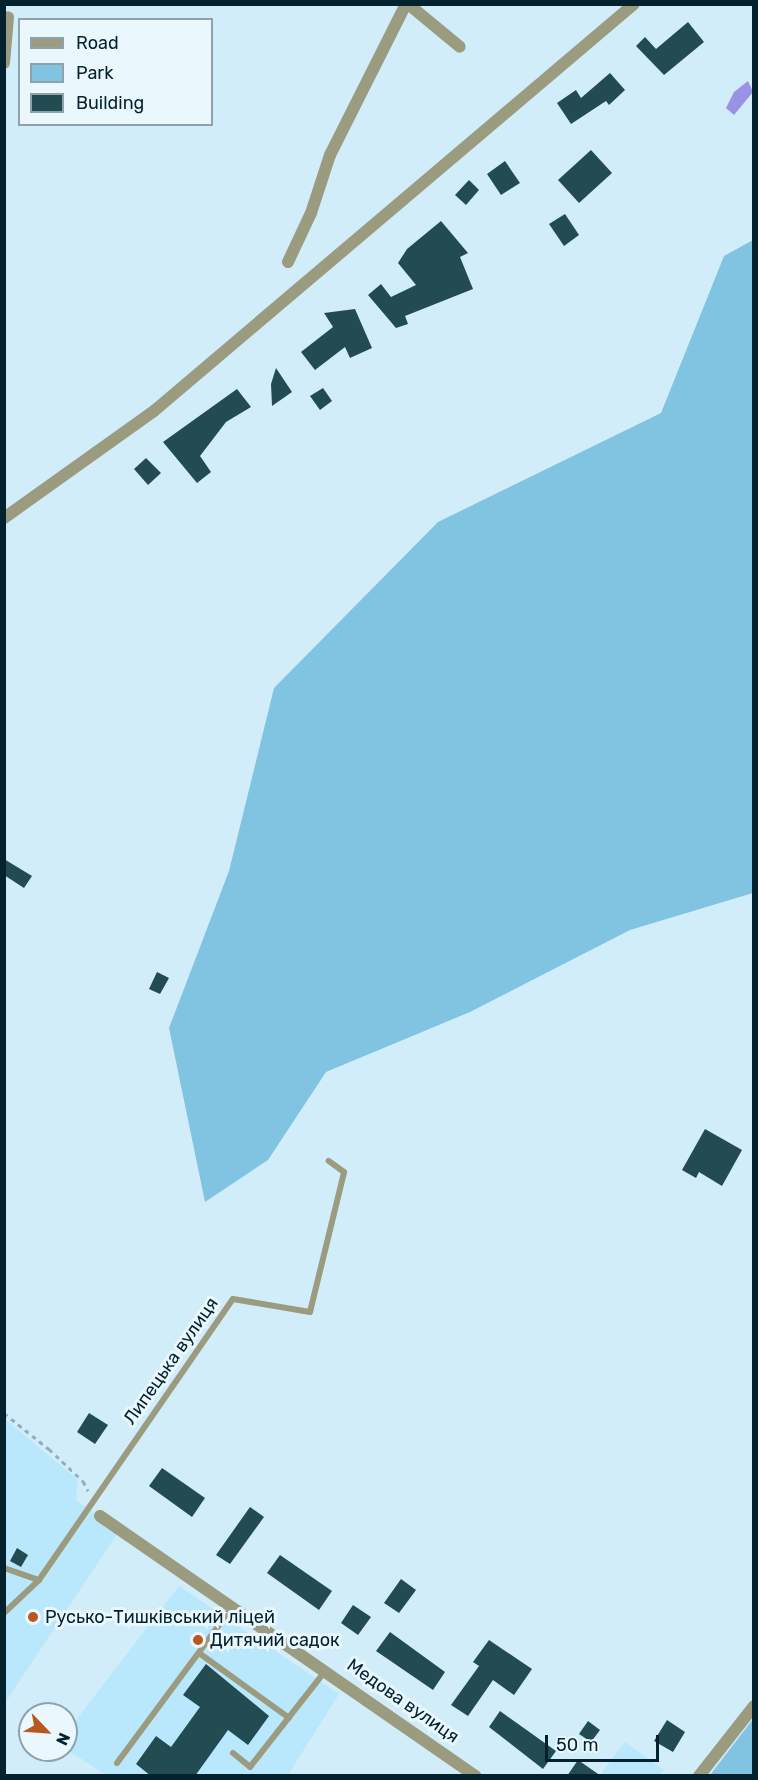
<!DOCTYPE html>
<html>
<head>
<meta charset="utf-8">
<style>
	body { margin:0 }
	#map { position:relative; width:758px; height:1780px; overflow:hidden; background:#d2edfa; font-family:Rubik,sans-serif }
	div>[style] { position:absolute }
	.built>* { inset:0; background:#b9e8fd }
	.green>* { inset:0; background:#81c4e1 }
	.water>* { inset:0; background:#9a93e5 }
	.building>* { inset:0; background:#224c51 }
	.path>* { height:3px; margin-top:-1.5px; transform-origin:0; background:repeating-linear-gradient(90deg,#93afbc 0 4.5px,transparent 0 9px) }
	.lane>* { height:6px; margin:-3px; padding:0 3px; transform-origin:3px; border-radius:3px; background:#9b9b80 }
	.street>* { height:12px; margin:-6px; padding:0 6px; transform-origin:6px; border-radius:6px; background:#9b9b80 }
	.dots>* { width:16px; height:16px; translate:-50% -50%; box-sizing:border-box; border:3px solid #eaf8fe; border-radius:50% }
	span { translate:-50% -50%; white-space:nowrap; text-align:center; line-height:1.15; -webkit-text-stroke:6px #eaf8fe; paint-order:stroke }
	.street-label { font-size:18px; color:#03222e }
	.poi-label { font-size:18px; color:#03222e }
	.left { translate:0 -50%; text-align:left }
	.frame { position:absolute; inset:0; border:6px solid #03222e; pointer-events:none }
	.legend { position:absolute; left:18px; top:18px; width:195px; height:108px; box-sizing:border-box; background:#eaf8fe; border:2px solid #8ea2ab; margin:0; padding:8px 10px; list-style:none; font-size:18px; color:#03222e }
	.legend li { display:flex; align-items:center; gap:12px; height:30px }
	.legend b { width:30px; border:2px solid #8ea2ab }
	.north { position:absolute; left:18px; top:1702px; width:60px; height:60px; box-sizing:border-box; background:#eaf8fe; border:2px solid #8ea2ab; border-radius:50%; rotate:115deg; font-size:16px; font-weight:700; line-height:24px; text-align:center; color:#03222e }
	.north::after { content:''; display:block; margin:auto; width:21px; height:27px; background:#b9571d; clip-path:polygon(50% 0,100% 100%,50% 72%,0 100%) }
	.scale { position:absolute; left:545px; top:1735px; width:114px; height:27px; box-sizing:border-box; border:3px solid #03222e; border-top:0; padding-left:8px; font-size:18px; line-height:21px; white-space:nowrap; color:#03222e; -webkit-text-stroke:4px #eaf8fe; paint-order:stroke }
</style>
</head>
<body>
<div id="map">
	<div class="built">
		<i style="clip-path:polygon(5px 1419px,78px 1480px,76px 1500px,119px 1531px,5px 1703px)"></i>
		<i style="clip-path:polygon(179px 1586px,339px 1694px,288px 1775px,106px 1775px,66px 1749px,66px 1733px)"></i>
		<i style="clip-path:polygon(625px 1742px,664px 1770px,660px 1775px,600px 1775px)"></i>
	</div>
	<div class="green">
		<i style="clip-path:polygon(753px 240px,753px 893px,630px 930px,470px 1012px,326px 1072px,268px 1160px,205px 1202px,169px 1028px,229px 871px,274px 688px,438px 522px,661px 413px,724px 256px)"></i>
		<i style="clip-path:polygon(753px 1719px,753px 1775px,710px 1775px)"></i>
	</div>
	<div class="water">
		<i style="clip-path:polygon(748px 81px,753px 92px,734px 115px,726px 108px,734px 92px)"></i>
	</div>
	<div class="building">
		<i style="clip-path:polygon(688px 22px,704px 42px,664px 75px,636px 46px,645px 37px,656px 49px)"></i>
		<i style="clip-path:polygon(610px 73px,625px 90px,609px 105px,606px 101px,571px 124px,557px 103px,576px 90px,581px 98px)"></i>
		<i style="clip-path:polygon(591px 150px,612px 173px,579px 203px,558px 180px)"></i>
		<i style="clip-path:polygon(505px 161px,520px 183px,501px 195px,487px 174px)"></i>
		<i style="clip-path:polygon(469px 180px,479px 190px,466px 205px,455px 195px)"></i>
		<i style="clip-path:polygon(565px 214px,579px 235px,564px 246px,549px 224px)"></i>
		<i style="clip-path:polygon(441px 221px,468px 253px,460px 257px,473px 289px,405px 316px,408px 324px,396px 328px,368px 295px,381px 284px,391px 297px,416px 285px,398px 263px,407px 249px)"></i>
		<i style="clip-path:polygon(355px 309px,372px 348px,350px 358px,345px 347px,315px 370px,301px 352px,333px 327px,324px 313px)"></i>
		<i style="clip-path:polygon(276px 368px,292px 392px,272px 406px,271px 384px)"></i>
		<i style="clip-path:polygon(323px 388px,332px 401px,320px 410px,310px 396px)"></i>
		<i style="clip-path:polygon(237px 389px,251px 407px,226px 422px,200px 456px,211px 472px,197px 483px,163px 442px)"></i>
		<i style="clip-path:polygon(146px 458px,161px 473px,148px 485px,134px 469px)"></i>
		<i style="clip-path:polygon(4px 859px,32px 876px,24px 888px,4px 875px)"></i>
		<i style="clip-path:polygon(157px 972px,169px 978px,160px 994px,149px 989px)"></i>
		<i style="clip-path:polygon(705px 1129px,742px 1150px,722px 1186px,699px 1172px,696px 1178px,682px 1170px)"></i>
		<i style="clip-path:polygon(89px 1413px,108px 1425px,95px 1444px,77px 1432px)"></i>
		<i style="clip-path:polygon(162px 1468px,205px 1498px,192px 1517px,149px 1486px)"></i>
		<i style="clip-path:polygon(250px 1507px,264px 1517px,230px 1564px,216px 1555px)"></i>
		<i style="clip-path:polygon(17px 1548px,28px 1555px,21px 1567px,10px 1561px)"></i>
		<i style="clip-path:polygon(280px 1555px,332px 1591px,319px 1610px,267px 1573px)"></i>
		<i style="clip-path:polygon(401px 1579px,416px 1590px,399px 1613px,384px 1603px)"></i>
		<i style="clip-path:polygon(353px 1605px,371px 1617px,358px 1635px,341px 1623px)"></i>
		<i style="clip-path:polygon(390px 1632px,445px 1672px,433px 1690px,376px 1651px)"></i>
		<i style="clip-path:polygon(489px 1640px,532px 1669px,514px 1695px,493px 1680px,468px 1716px,451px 1705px,479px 1666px,473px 1662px)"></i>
		<i style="clip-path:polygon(206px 1664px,269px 1716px,248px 1745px,228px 1730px,195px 1776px,151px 1776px,136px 1764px,156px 1736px,171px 1747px,200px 1707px,183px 1695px)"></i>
		<i style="clip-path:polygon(500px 1711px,556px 1751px,543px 1769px,489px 1727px)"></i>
		<i style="clip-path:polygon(667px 1720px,685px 1732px,673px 1752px,654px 1741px)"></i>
		<i style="clip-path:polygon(588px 1721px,600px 1730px,591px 1742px,579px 1734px)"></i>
		<i style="clip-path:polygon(578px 1760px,601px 1776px,567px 1776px)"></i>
	</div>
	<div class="path">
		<i style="left:4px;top:1413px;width:58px;rotate:38.7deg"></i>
		<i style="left:49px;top:1449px;width:47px;rotate:43.3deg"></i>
		<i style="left:83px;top:1481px;width:11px;rotate:63deg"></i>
	</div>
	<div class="lane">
		<i style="left:4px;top:1568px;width:37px;rotate:19deg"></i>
		<i style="left:39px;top:1580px;width:341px;rotate:-55.4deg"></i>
		<i style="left:233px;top:1299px;width:78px;rotate:9.6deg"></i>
		<i style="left:310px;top:1312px;width:144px;rotate:-76.3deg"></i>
		<i style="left:344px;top:1172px;width:19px;rotate:-144deg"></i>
		<i style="left:4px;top:1613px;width:48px;rotate:-43.3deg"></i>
		<i style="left:199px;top:1653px;width:111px;rotate:35.8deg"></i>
		<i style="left:233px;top:1753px;width:22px;rotate:39deg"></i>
		<i style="left:250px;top:1767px;width:123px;rotate:-51.9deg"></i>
		<i style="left:117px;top:1763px;width:195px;rotate:-53.5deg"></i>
	</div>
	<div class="street">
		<i style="left:408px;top:4px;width:67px;rotate:39.6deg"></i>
		<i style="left:4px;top:63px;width:46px;rotate:-85deg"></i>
		<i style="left:288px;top:262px;width:54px;rotate:-64.9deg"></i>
		<i style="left:311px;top:213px;width:61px;rotate:-71.9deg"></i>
		<i style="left:330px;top:155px;width:169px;rotate:-63.3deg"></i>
		<i style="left:4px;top:518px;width:184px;rotate:-35.5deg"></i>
		<i style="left:154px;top:411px;width:629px;rotate:-40.3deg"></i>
		<i style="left:100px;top:1516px;width:457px;rotate:34.7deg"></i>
		<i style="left:699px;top:1776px;width:89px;rotate:-51.8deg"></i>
	</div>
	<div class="dots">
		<i style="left:33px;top:1617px;background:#b9571d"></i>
		<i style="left:198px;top:1640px;background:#b9571d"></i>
	</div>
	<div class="street-label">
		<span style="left:171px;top:1361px;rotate:-55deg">Липецька вулиця</span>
		<span style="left:403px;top:1701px;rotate:35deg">Медова вулиця</span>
	</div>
	<div class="poi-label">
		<span class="left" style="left:45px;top:1617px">Русько-Тишківський ліцей</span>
		<span class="left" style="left:210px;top:1640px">Дитячий садок</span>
	</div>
	<div class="frame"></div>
	<ul class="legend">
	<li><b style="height:8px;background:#9b9b80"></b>Road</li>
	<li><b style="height:16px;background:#81c4e1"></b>Park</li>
	<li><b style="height:16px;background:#224c51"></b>Building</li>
	</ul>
	<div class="north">N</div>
	<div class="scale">50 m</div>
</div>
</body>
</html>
